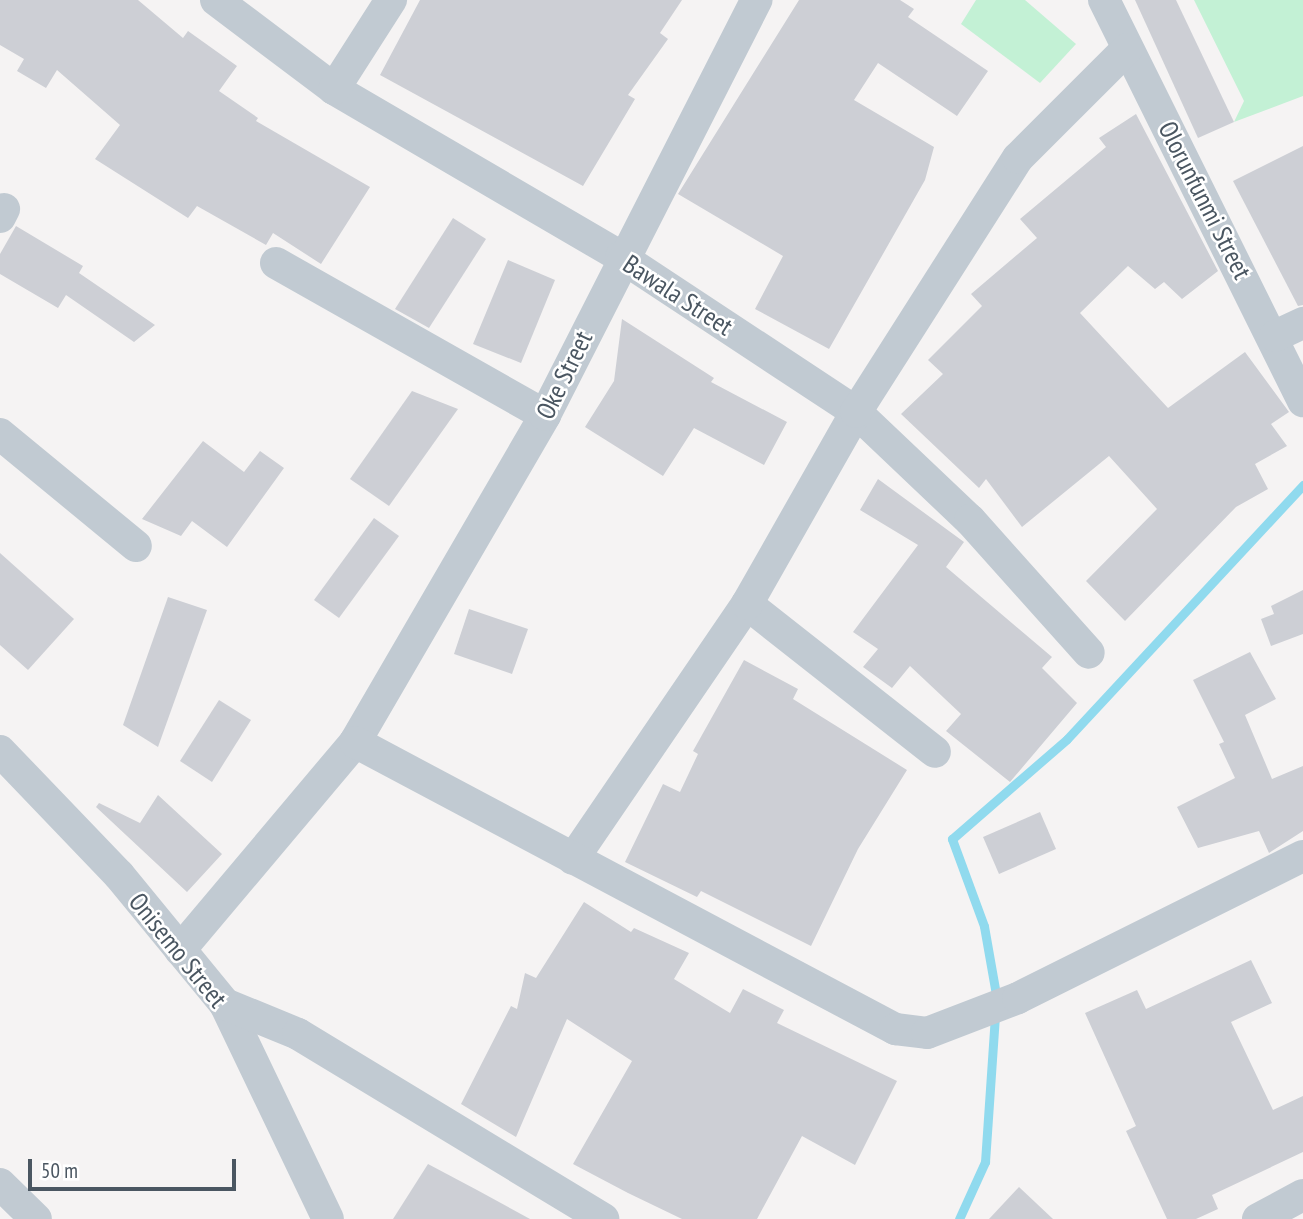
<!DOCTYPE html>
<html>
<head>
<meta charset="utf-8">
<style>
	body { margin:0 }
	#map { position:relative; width:1303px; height:1219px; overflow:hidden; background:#f5f3f3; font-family:"PT Sans Narrow",sans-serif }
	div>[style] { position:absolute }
	.green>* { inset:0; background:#c3f1d5 }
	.stream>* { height:9px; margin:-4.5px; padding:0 4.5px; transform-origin:4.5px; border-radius:4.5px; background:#90daee }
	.building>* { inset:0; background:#cdcfd5 }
	.minor>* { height:32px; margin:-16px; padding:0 16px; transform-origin:16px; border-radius:16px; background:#c1cad2 }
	span { translate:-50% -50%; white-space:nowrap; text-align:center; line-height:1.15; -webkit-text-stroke:5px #fff; paint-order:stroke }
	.street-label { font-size:26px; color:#4a5661 }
	.scale { position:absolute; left:28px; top:1159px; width:208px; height:32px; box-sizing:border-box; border:4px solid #4a5661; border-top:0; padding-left:9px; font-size:21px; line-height:24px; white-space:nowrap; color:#4a5661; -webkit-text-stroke:5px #fff; paint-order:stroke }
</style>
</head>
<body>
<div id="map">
	<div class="green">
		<i style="clip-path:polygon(976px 0,1025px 0,1076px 44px,1040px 83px,961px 24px)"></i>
		<i style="clip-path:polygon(1194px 0,1303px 0,1303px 96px,1234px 122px,1244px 101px)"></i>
	</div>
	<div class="stream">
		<i style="left:997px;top:1000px;width:75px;rotate:-100deg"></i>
		<i style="left:984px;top:926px;width:93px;rotate:-110.2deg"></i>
		<i style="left:952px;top:839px;width:152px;rotate:-41deg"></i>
		<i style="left:1067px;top:739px;width:347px;rotate:-47.1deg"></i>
		<i style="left:959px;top:1219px;width:63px;rotate:-65.5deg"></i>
		<i style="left:985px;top:1162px;width:148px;rotate:-86.1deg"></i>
	</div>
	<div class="building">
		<i style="clip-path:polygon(0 0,138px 0,183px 38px,188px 31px,237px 66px,219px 91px,258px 118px,256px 121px,370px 187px,321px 264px,273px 233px,266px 245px,197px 206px,188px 218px,95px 159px,120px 125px,57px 70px,46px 88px,17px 71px,24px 59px,0 45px)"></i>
		<i style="clip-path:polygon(420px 0,682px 0,660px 33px,668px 39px,628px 95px,635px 99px,583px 186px,380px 75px)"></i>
		<i style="clip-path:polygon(799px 0,900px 0,914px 9px,908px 17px,988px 71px,957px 116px,878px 63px,854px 100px,934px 147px,925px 180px,829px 349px,755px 309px,783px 256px,678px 194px)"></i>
		<i style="clip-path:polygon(1135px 0,1176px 0,1234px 122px,1198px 138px)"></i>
		<i style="clip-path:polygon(1136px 114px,1218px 271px,1182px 299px,1164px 282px,1155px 289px,1128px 266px,1080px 313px,1168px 408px,1245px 352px,1289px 412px,1271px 424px,1287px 446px,1255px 464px,1268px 489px,1236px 507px,1125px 621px,1086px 581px,1157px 509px,1109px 456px,1022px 527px,986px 479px,979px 488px,901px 414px,943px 374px,928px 360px,982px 306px,971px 294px,1037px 238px,1020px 219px,1106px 147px,1099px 138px)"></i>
		<i style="clip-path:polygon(1303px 146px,1303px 305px,1298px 306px,1233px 181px)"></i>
		<i style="clip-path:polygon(453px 218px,486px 239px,429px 328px,395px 309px)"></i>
		<i style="clip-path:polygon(16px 226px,83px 266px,79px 273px,155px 325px,134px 342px,66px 295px,58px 308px,0 274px,0 254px)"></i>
		<i style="clip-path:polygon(508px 260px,555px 280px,521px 363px,473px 344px)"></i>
		<i style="clip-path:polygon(622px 319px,714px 378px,711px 382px,787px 422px,764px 465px,694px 428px,663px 476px,585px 427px,614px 381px)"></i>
		<i style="clip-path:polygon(412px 391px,458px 409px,389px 506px,350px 479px)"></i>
		<i style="clip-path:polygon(203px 441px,244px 472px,260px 451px,284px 468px,227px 547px,192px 521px,181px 536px,142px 519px)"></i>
		<i style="clip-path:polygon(878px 479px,964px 542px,946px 567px,1052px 657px,1042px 668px,1077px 703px,1010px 782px,946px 731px,961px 714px,910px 666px,892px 688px,863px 667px,878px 649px,853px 632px,918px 545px,860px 510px)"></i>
		<i style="clip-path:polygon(374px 518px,399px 536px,339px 618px,314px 600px)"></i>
		<i style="clip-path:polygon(0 553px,74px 619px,28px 670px,0 645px)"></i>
		<i style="clip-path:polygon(1303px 590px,1303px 634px,1271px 646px,1261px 619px,1274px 614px,1271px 606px)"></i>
		<i style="clip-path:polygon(168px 597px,207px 610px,158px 747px,123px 725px)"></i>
		<i style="clip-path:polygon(469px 609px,528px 629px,512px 674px,454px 654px)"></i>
		<i style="clip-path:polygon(1250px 652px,1276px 699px,1245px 715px,1272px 779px,1303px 766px,1303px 831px,1269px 853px,1259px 831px,1198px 848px,1177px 807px,1235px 778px,1219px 744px,1224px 742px,1193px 680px)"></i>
		<i style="clip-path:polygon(744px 660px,798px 689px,793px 699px,907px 770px,858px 849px,811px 946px,701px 891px,697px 897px,625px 862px,663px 784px,680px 792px,698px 754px,693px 751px)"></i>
		<i style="clip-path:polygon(219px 700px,251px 720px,212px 782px,180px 761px)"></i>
		<i style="clip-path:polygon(158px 795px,222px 854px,187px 892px,96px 807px,99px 803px,140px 823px)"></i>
		<i style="clip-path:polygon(1040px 812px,1056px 849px,999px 874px,983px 837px)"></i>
		<i style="clip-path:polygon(584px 902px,631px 932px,634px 928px,689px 953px,674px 979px,730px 1013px,743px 989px,784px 1010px,777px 1023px,897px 1081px,855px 1165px,802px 1136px,757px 1219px,682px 1219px,628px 1193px,573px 1164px,632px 1061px,567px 1019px,516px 1137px,461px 1104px,511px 1006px,517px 1009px,525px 973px,536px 978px)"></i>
		<i style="clip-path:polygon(1251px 960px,1272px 1003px,1231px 1022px,1273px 1110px,1303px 1096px,1303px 1152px,1212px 1195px,1218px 1209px,1196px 1219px,1167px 1219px,1126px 1131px,1136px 1126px,1085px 1013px,1137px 990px,1146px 1009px)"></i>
		<i style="clip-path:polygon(428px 1164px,477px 1190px,530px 1219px,393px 1219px)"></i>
		<i style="clip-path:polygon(1019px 1187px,1053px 1219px,989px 1219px)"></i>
	</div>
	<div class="minor">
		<i style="left:216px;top:0;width:148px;rotate:37deg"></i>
		<i style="left:334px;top:89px;width:333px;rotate:30.3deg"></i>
		<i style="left:621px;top:257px;width:282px;rotate:33.4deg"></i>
		<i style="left:856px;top:412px;width:157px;rotate:43.5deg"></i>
		<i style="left:970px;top:520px;width:178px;rotate:48.2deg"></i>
		<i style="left:1104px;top:0;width:448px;rotate:63.6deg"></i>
		<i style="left:334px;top:89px;width:106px;rotate:-57.4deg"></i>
		<i style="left:0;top:217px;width:9px;rotate:-63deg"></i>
		<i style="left:276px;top:263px;width:309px;rotate:29.5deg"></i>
		<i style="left:1275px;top:336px;width:31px;rotate:-25deg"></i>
		<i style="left:0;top:434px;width:176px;rotate:39.5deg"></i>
		<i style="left:747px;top:604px;width:239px;rotate:38.2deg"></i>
		<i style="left:355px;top:742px;width:378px;rotate:-59.8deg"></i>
		<i style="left:545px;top:415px;width:466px;rotate:-63deg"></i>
		<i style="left:0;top:751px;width:172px;rotate:46.2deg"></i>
		<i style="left:119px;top:875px;width:167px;rotate:50.6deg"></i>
		<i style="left:225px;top:1004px;width:238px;rotate:64.4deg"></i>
		<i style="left:573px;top:859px;width:309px;rotate:-55.7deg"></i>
		<i style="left:747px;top:604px;width:221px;rotate:-60.4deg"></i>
		<i style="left:856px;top:412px;width:301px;rotate:-57.5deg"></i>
		<i style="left:1018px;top:158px;width:154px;rotate:-45deg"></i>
		<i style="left:180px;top:950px;width:272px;rotate:-49.9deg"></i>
		<i style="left:355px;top:742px;width:612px;rotate:27.99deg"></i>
		<i style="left:895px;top:1029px;width:32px;rotate:7deg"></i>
		<i style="left:927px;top:1033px;width:97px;rotate:-21deg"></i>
		<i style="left:1018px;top:998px;width:318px;rotate:-26.5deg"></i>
		<i style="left:225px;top:1004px;width:79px;rotate:22.3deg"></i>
		<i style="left:298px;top:1034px;width:357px;rotate:31.2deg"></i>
		<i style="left:0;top:1184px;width:50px;rotate:44.2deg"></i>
		<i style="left:1258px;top:1219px;width:51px;rotate:-28.1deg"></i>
	</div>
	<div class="street-label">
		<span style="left:1205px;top:200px;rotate:63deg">Olorunfunmi Street</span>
		<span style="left:678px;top:295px;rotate:33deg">Bawala Street</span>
		<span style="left:564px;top:375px;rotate:-64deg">Oke Street</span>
		<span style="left:178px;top:950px;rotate:51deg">Onisemo Street</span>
	</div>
	<div class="scale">50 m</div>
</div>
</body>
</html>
